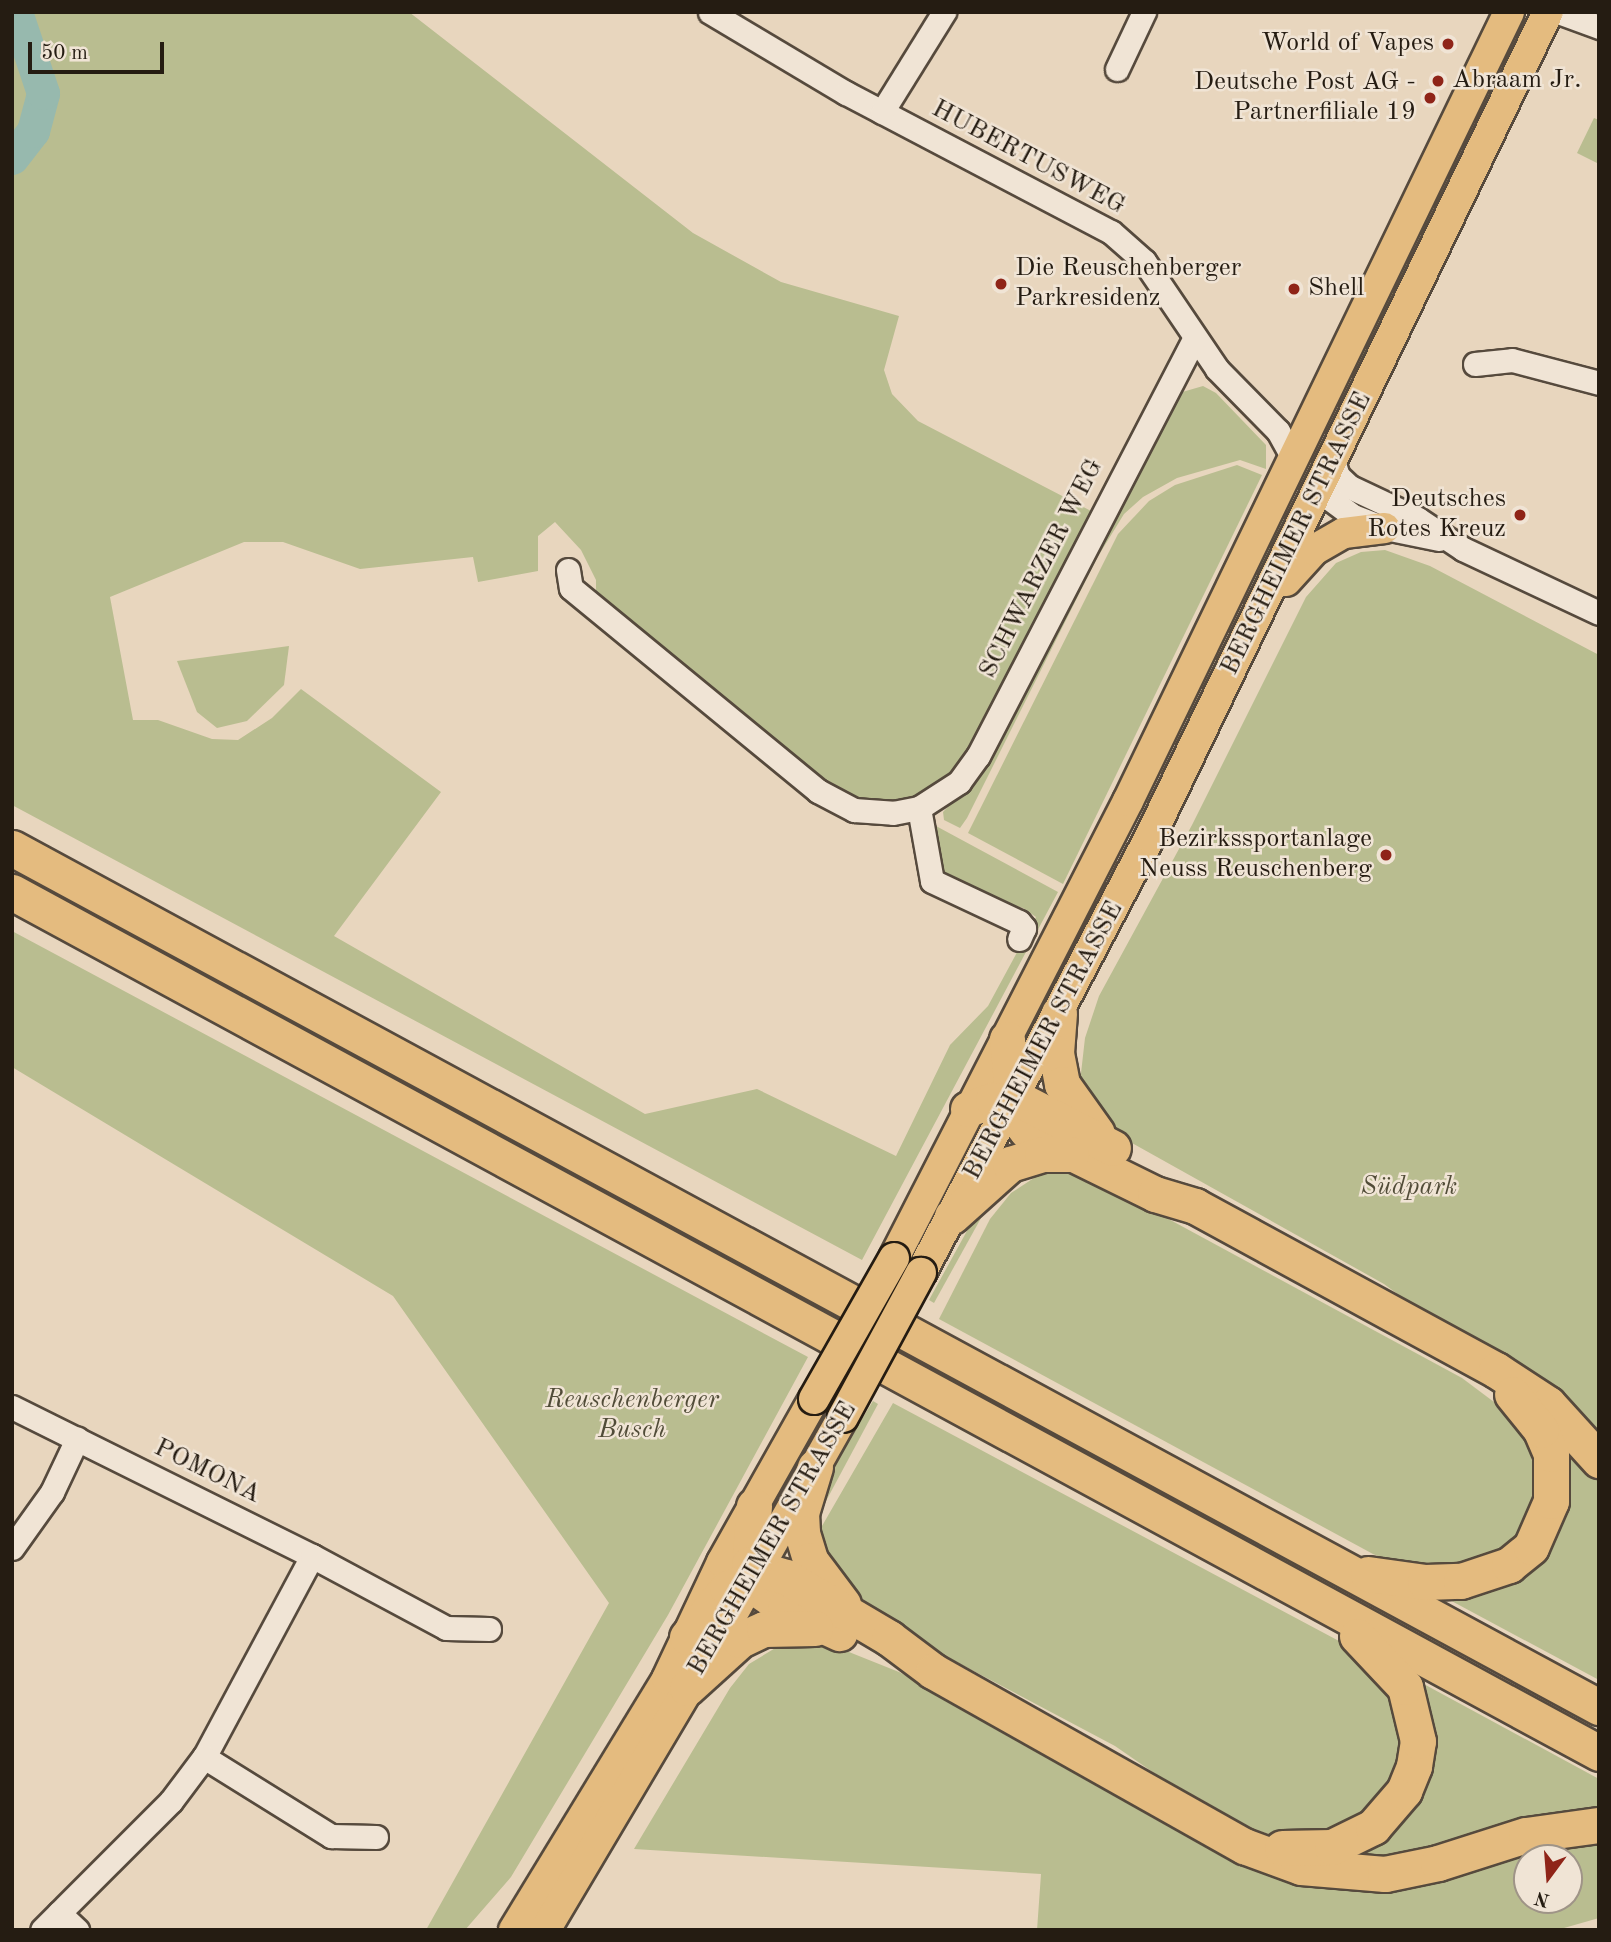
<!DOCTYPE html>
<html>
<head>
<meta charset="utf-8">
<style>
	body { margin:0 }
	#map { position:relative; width:1611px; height:1942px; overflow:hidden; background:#e8d6be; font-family:"Old Standard TT",serif }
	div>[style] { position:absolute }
	.green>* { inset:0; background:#b9bd90 }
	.river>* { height:33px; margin:-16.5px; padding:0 16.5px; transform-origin:16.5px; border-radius:16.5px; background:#97b9ae }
	.roads { filter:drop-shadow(2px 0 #564a3d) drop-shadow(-2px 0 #564a3d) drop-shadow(0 2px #564a3d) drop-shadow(0 -2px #564a3d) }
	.minor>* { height:23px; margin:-11.5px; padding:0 11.5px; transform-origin:11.5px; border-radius:11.5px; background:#f0e4d5 }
	.major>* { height:30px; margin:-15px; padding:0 15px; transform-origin:15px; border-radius:15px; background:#e4bb7f }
	.highway>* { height:35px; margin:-17.5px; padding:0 17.5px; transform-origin:17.5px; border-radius:17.5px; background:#e4bb7f }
	.bridges { filter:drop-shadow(2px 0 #251c12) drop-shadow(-2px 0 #251c12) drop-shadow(0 2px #251c12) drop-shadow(0 -2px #251c12) }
	.major-bridge>* { height:30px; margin:-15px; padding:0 15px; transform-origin:15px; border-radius:15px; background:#e4bb7f }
	.dots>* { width:19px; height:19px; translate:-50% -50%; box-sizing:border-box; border:4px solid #f0e4d5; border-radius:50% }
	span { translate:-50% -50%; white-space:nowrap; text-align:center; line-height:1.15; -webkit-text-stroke:5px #f0e4d5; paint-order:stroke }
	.poi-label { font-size:26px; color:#251c12 }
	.right { translate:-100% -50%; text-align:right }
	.left { translate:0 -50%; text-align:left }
	.street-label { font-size:26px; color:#251c12 }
	.park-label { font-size:26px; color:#514c38; font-style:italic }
	.frame { position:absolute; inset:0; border:14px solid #251c12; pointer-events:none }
	.north { position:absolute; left:1513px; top:1844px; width:70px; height:70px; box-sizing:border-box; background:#f0e4d5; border:2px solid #9f9487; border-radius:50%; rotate:196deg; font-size:19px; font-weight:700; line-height:28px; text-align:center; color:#251c12 }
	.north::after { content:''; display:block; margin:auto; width:24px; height:32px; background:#8f2418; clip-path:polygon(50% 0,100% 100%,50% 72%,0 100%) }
	.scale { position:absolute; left:28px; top:42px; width:136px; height:32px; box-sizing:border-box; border:4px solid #251c12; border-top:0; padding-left:9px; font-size:21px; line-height:24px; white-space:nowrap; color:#251c12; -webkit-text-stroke:5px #f0e4d5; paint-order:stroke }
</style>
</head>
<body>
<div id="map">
	<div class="green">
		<i style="clip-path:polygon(12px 12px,409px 12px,693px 233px,781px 282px,899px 316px,884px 370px,892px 394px,918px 421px,1093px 512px,965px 764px,918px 800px,864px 804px,828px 788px,596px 597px,596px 580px,581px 550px,555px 522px,538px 536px,538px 571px,478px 582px,473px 557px,360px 569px,283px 542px,244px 542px,110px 597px,133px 720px,158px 720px,212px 739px,238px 740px,272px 718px,301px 689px,441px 792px,334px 936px,645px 1114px,757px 1089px,896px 1156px,950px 1045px,988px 1006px,1036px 917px,1023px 908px,970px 893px,937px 875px,936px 826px,1058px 892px,862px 1260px,12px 805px)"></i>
		<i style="clip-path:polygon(1505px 41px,1512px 44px,1412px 252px,1387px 322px,1339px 423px,1333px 420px)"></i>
		<i style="clip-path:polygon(1594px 118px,1599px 120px,1599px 164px,1577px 153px)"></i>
		<i style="clip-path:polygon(1203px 386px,1216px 393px,1266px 445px,1266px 469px,1240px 460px,1177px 478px,1143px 497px,1124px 514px,1097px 558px,967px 818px,960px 828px,944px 820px,943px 812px,961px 793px,1179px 393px)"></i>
		<i style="clip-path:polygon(1237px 465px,1262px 475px,1063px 884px,968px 833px,1118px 534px,1149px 501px,1175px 485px)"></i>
		<i style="clip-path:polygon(1296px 502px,1196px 719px,1082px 936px,1238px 620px,1280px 517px)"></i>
		<i style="clip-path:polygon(1385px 550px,1430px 566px,1599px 655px,1599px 1443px,1384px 1284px,1123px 1138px,1095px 1115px,1080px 1082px,1085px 1038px,1099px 996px,1192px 825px,1306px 597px,1336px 563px,1361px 552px)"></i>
		<i style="clip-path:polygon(289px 646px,284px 685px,247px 721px,217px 728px,197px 712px,177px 661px)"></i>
		<i style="clip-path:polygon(12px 931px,808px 1357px,668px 1615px,511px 1877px,465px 1930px,426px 1930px,609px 1603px,393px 1296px,12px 1067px)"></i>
		<i style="clip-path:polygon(1061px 1171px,1099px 1182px,1139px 1203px,1462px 1378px,1502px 1408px,1528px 1444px,1536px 1478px,1530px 1508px,1515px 1537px,1486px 1561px,1457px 1569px,1403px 1566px,1373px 1554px,939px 1319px,990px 1219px,1011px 1193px,1037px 1176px)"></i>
		<i style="clip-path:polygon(991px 1200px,934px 1303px,929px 1300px,979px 1209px)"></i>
		<i style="clip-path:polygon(873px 1401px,878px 1404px,811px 1529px,817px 1492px)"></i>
		<i style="clip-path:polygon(893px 1403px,1339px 1641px,1380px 1672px,1402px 1713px,1406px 1748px,1389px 1793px,1339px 1833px,1274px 1836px,1245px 1826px,1183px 1793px,1115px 1746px,900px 1632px,862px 1607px,818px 1543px,822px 1526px)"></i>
		<i style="clip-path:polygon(1559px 1435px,1590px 1463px,1599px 1478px,1599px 1680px,1446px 1598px,1468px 1598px,1495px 1590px,1522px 1575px,1540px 1558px,1557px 1530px,1567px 1497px)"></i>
		<i style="clip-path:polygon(evenodd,799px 1642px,834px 1646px,899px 1672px,1252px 1863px,1501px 1854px,1599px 1837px,1599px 1918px,1557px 1930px,1037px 1930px,1041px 1874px,634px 1849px,730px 1688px,749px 1664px,777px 1647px,799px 1642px,1527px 1858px,1569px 1858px,1569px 1900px,1527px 1900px,1527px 1858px)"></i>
		<i style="clip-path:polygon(1409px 1676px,1599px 1779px,1599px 1818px,1439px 1856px,1327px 1858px,1409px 1805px)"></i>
	</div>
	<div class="river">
		<i style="left:12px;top:158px;width:34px;rotate:-52deg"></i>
		<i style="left:33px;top:131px;width:39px;rotate:-75deg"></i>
		<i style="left:43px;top:93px;width:85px;rotate:-108.4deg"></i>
	</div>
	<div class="roads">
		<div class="minor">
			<i style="left:710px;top:12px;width:158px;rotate:30.8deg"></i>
			<i style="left:846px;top:93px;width:299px;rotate:27.7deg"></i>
			<i style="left:1111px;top:232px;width:44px;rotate:41.3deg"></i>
			<i style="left:1144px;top:261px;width:130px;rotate:55.9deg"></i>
			<i style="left:1217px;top:369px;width:87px;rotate:45.5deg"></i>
			<i style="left:1278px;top:431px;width:33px;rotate:61deg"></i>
			<i style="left:1558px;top:12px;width:44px;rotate:20.1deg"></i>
			<i style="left:1117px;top:69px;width:63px;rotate:-64.7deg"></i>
			<i style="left:882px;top:112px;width:118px;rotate:-58.2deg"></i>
			<i style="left:1475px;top:364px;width:37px;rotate:-6deg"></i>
			<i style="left:1512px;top:360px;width:90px;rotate:14.8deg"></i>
			<i style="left:1333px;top:460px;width:17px;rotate:73deg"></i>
			<i style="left:1338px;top:476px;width:16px;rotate:43deg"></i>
			<i style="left:1350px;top:487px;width:75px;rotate:25.2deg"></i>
			<i style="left:1418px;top:519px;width:54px;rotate:33.7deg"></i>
			<i style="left:1463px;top:549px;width:150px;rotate:25.2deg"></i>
			<i style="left:1318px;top:490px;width:44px;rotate:36.6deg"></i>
			<i style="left:1353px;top:516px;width:34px;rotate:21deg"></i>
			<i style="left:1385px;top:528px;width:55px;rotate:11.5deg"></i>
			<i style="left:568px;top:570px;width:18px;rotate:81deg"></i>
			<i style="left:571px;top:588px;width:320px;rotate:39.4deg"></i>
			<i style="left:818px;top:791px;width:41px;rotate:27.8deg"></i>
			<i style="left:854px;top:810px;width:39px;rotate:4deg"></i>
			<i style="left:893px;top:813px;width:26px;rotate:-11deg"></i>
			<i style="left:919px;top:808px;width:48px;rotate:-33deg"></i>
			<i style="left:959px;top:782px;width:32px;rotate:-54deg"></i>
			<i style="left:978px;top:756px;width:471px;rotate:-62.6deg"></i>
			<i style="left:919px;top:808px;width:74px;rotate:79.9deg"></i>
			<i style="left:932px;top:881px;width:96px;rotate:25.2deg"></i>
			<i style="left:1019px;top:922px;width:8px;rotate:50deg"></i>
			<i style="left:1024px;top:928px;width:12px;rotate:114deg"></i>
			<i style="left:12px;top:1407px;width:335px;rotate:26.4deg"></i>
			<i style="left:312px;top:1556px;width:228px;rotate:118.2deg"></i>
			<i style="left:204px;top:1757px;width:55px;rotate:126.9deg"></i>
			<i style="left:171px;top:1801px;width:182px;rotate:135deg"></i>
			<i style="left:12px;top:1548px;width:69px;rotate:-54.5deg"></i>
			<i style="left:52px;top:1492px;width:59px;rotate:-64.7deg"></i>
			<i style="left:312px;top:1556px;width:152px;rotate:28.2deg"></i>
			<i style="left:446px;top:1628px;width:43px;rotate:1.3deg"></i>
			<i style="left:204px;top:1757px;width:150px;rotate:31.9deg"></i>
			<i style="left:331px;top:1836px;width:45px;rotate:1.3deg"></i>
			<i style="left:59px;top:1913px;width:25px;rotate:43deg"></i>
		</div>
		<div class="major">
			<i style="left:1286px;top:581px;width:42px;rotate:-47.9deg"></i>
			<i style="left:1314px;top:550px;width:34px;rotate:-30deg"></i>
			<i style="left:1344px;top:533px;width:41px;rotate:-7deg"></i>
			<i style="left:894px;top:1258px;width:513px;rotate:-62.89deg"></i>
			<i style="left:1128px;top:801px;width:876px;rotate:-64.22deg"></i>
			<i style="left:921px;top:1273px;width:492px;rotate:-62.3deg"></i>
			<i style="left:1150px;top:837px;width:916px;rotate:-64.25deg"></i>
			<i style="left:514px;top:1930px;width:294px;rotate:-58.6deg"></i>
			<i style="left:667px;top:1679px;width:129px;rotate:-64.8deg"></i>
			<i style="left:722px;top:1562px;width:187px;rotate:-60.6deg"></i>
			<i style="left:545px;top:1930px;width:360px;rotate:-59.3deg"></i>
			<i style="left:729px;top:1620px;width:233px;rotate:-60.7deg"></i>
		</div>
		<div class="highway">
			<i style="left:12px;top:848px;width:1805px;rotate:28.43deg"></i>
			<i style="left:12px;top:892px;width:1806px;rotate:28.48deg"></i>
			<i style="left:1059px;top:1013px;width:40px;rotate:94.3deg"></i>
			<i style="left:1056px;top:1053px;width:32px;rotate:79deg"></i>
			<i style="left:1062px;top:1084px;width:60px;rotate:54.5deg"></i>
			<i style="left:1007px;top:1039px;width:75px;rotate:84.7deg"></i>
			<i style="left:1014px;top:1114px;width:21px;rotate:53deg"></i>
			<i style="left:1027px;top:1131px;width:143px;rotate:26.2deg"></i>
			<i style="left:1155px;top:1194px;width:42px;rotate:16.7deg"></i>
			<i style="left:1195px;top:1206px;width:343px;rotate:28.6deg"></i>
			<i style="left:1496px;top:1370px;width:62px;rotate:33.2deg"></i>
			<i style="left:1548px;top:1404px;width:76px;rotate:47.7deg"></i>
			<i style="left:968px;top:1109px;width:27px;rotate:-20deg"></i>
			<i style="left:993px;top:1100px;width:31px;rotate:4deg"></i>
			<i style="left:1024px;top:1102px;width:100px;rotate:27.3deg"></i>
			<i style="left:952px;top:1216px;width:78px;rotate:-41.9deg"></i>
			<i style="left:1010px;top:1164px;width:34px;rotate:-17deg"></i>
			<i style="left:1042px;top:1154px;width:29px"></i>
			<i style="left:815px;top:1467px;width:48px;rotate:106.9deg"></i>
			<i style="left:801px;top:1513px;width:20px;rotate:87deg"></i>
			<i style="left:802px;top:1533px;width:28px;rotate:73deg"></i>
			<i style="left:810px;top:1560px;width:55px;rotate:53.1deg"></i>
			<i style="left:754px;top:1506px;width:58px;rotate:94.9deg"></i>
			<i style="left:749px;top:1564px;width:28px;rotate:69deg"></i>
			<i style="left:759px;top:1590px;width:32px;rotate:35deg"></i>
			<i style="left:785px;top:1608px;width:60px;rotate:24.8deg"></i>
			<i style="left:1368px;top:1574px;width:58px;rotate:8deg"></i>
			<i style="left:1425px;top:1582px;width:36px;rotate:-2deg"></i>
			<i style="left:1461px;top:1581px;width:51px;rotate:-18.4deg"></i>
			<i style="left:1509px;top:1565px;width:28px;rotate:-39deg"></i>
			<i style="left:1531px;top:1547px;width:50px;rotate:-66.5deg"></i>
			<i style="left:1551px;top:1501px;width:47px;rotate:-90deg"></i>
			<i style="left:1551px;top:1454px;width:26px;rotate:-113deg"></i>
			<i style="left:1541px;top:1430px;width:46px;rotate:-128.9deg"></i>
			<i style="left:687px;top:1637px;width:63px;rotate:-50.8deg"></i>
			<i style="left:727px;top:1588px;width:45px;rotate:-20.9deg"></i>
			<i style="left:769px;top:1572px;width:18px;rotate:16deg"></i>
			<i style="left:786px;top:1577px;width:120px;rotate:30.6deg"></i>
			<i style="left:889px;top:1638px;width:55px;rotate:36.9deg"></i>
			<i style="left:933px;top:1671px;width:357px;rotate:29.4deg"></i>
			<i style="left:1244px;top:1846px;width:61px;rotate:20.2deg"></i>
			<i style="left:1301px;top:1867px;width:84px;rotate:4.8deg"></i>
			<i style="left:1385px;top:1874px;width:54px;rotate:-11.7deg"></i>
			<i style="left:1438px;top:1863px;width:92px;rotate:-17.7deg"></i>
			<i style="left:1526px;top:1835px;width:74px;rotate:-7.8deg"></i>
			<i style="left:687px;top:1688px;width:72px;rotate:-42.2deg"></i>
			<i style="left:740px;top:1640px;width:26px;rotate:-25deg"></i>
			<i style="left:764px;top:1629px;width:51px;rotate:-1.1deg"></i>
			<i style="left:1282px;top:1848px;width:50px;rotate:-1.1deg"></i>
			<i style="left:1332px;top:1847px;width:46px;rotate:-26deg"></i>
			<i style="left:1373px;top:1827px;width:48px;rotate:-49.3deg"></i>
			<i style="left:1404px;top:1791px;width:27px;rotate:-68deg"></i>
			<i style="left:1414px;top:1766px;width:25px;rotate:-81deg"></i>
			<i style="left:1418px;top:1741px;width:56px;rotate:-103.5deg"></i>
			<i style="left:1405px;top:1687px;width:70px;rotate:-133.3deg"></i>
		</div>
	</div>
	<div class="bridges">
		<div class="major-bridge">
			<i style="left:814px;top:1399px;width:162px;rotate:-60.4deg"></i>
			<i style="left:843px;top:1417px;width:164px;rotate:-61.6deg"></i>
		</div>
	</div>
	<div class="dots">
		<i style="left:1448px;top:44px;background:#8f2418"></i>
		<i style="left:1438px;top:81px;background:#8f2418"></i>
		<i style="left:1430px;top:98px;background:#8f2418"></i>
		<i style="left:1001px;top:284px;background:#8f2418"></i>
		<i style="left:1294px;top:289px;background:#8f2418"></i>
		<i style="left:1520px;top:515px;background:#8f2418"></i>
		<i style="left:1386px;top:855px;background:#8f2418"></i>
	</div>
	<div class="poi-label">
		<span class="right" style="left:1434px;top:44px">World of Vapes</span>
		<span class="left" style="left:1452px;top:81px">Abraam Jr.</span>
		<span class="right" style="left:1416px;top:98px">Deutsche Post AG -<br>Partnerfiliale 19</span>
		<span class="left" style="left:1015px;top:284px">Die Reuschenberger<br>Parkresidenz</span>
		<span class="left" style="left:1308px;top:289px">Shell</span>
		<span class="right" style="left:1506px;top:515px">Deutsches<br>Rotes Kreuz</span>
		<span class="right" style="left:1372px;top:855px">Bezirkssportanlage<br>Neuss Reuschenberg</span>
	</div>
	<div class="street-label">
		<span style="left:1028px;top:158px;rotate:28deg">HUBERTUSWEG</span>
		<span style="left:1297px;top:534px;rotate:-64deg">BERGHEIMER STRASSE</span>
		<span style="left:1042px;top:569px;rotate:-63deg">SCHWARZER WEG</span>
		<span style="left:1044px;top:1041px;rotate:-62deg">BERGHEIMER STRASSE</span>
		<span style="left:207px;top:1472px;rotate:26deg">POMONA</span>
		<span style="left:773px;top:1539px;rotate:-60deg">BERGHEIMER STRASSE</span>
	</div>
	<div class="park-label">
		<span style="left:1409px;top:1188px">Südpark</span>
		<span style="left:632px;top:1416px">Reuschenberger<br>Busch</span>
	</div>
	<div class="frame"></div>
	<div class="north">N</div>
	<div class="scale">50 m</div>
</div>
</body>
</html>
